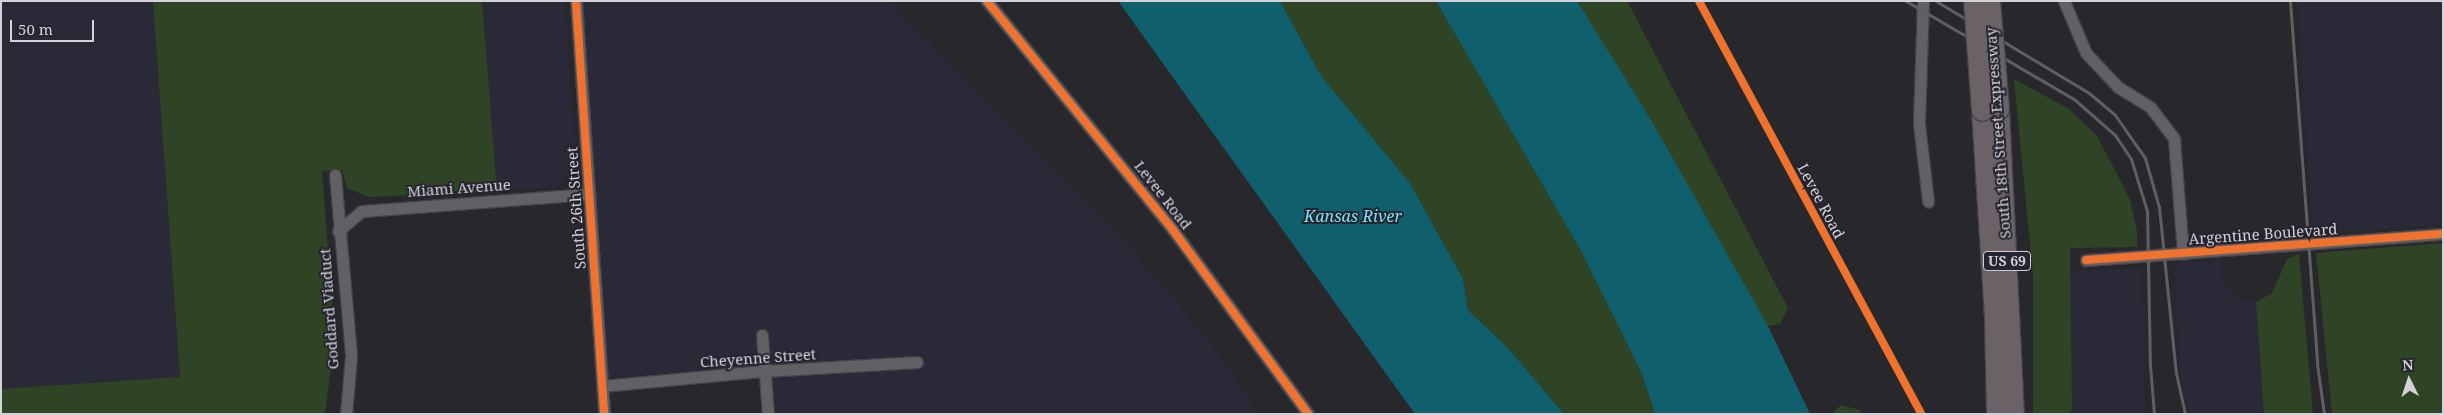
<!DOCTYPE html>
<html>
<head>
<meta charset="utf-8">
<style>
	body { margin:0 }
	#map { position:relative; width:2444px; height:415px; overflow:hidden; background:#27272c; font-family:"Noto Serif",serif }
	div>[style] { position:absolute }
	.built>* { inset:0; background:#2a2937 }
	.green>* { inset:0; background:#2f4425 }
	.water>* { inset:0; background:#105f6c }
	.roads { filter:drop-shadow(1px 0 #434248) drop-shadow(-1px 0 #434248) drop-shadow(0 1px #434248) drop-shadow(0 -1px #434248) }
	.street>* { height:11px; margin:-5.5px; padding:0 5.5px; transform-origin:5.5px; border-radius:5.5px; background:#616065 }
	.highway>* { height:21px; margin:-10.5px; padding:0 10.5px; transform-origin:10.5px; border-radius:10.5px; background:#6a6266 }
	.rail>* { height:3px; margin:-1.5px; padding:0 1.5px; transform-origin:1.5px; border-radius:1.5px; background:#5f5f63 }
	.bridges { filter:drop-shadow(1px 0 #434248) drop-shadow(-1px 0 #434248) drop-shadow(0 1px #434248) drop-shadow(0 -1px #434248) }
	.highway-bridge>* { height:21px; margin:-10.5px; padding:0 10.5px; transform-origin:10.5px; border-radius:10.5px; background:#6a6266 }
	.cycleway>* { height:8px; margin:-4px; padding:0 4px; transform-origin:4px; border-radius:4px; background:#ef722f }
	span { translate:-50% -50%; white-space:nowrap; text-align:center; line-height:1.15; -webkit-text-stroke:4px #26242f; paint-order:stroke }
	.shield-label span { padding:1px 4px; background:#26242f; border:1px solid; border-radius:4px; -webkit-text-stroke-width:0 }
	.shield-label { font-size:14px; color:#d3d2d9; font-weight:700 }
	.street-label { font-size:15px; color:#d3d2d9 }
	.water-label { font-size:16px; color:#7ae3f7; font-style:italic }
	.frame { position:absolute; inset:0; border:2px solid #d3d2d9; pointer-events:none }
	.north { position:absolute; left:2384px; top:355px; width:50px; height:50px; -webkit-text-stroke:4px #26242f; paint-order:stroke; rotate:356deg; font-size:14px; font-weight:700; line-height:20px; text-align:center; color:#d3d2d9 }
	.north::after { content:''; display:block; margin:auto; width:18px; height:22px; background:#d3d2d9; clip-path:polygon(50% 0,100% 100%,50% 72%,0 100%) }
	.scale { position:absolute; left:10px; top:20px; width:84px; height:22px; box-sizing:border-box; border:2px solid #d3d2d9; border-top:0; padding-left:6px; font-size:15px; line-height:18px; white-space:nowrap; color:#d3d2d9; -webkit-text-stroke:4px #26242f; paint-order:stroke }
</style>
</head>
<body>
<div id="map">
	<div class="built">
		<i style="clip-path:polygon(1px 1px,153px 1px,180px 378px,1px 389px)"></i>
		<i style="clip-path:polygon(482px 1px,565px 1px,576px 161px,569px 179px,555px 188px,497px 191px)"></i>
		<i style="clip-path:polygon(582px 1px,890px 1px,1129px 247px,1207px 338px,1259px 414px,772px 414px,769px 366px,611px 378px,606px 370px)"></i>
		<i style="clip-path:polygon(2297px 1px,2443px 1px,2443px 225px,2313px 235px)"></i>
		<i style="clip-path:polygon(2220px 260px,2222px 280px,2232px 295px,2241px 301px,2256px 302px,2264px 414px,2191px 414px,2188px 407px,2180px 372px,2174px 263px)"></i>
		<i style="clip-path:polygon(2142px 268px,2144px 393px,2148px 414px,2069px 414px,2072px 409px,2070px 271px)"></i>
	</div>
	<div class="green">
		<i style="clip-path:polygon(153px 1px,482px 1px,497px 191px,369px 197px,347px 188px,342px 170px,322px 171px,333px 313px,332px 360px,325px 414px,1px 414px,1px 389px,180px 377px)"></i>
		<i style="clip-path:polygon(1280px 1px,1436px 1px,1581px 251px,1642px 374px,1655px 414px,1564px 414px,1508px 348px,1468px 310px,1463px 279px,1410px 183px,1321px 76px)"></i>
		<i style="clip-path:polygon(1577px 1px,1627px 1px,1788px 308px,1780px 324px,1768px 326px)"></i>
		<i style="clip-path:polygon(2014px 79px,2069px 109px,2097px 136px,2130px 199px,2137px 231px,2137px 247px,2070px 248px,2072px 409px,2069px 414px,2033px 414px,2033px 275px)"></i>
		<i style="clip-path:polygon(2443px 243px,2443px 414px,2332px 414px,2316px 253px)"></i>
		<i style="clip-path:polygon(2299px 254px,2313px 414px,2264px 414px,2256px 302px,2272px 293px,2287px 259px)"></i>
		<i style="clip-path:polygon(1841px 405px,1860px 410px,1861px 414px,1832px 414px)"></i>
	</div>
	<div class="water">
		<i style="clip-path:polygon(1118px 1px,1280px 1px,1321px 76px,1410px 183px,1463px 279px,1468px 310px,1508px 348px,1564px 414px,1415px 414px)"></i>
		<i style="clip-path:polygon(1436px 1px,1577px 1px,1651px 120px,1768px 326px,1810px 414px,1655px 414px,1642px 374px,1581px 251px)"></i>
	</div>
	<div class="roads">
		<div class="street">
			<i style="left:576px;top:1px;width:414px;rotate:86.1deg"></i>
			<i style="left:987px;top:1px;width:295px;rotate:50.9deg"></i>
			<i style="left:1173px;top:230px;width:228px;rotate:53.7deg"></i>
			<i style="left:1923px;top:1px;width:123px;rotate:91.9deg"></i>
			<i style="left:1919px;top:124px;width:78px;rotate:83.3deg"></i>
			<i style="left:2064px;top:1px;width:56px;rotate:67.1deg"></i>
			<i style="left:2086px;top:53px;width:47px;rotate:46.7deg"></i>
			<i style="left:2118px;top:87px;width:39px;rotate:32deg"></i>
			<i style="left:2151px;top:108px;width:39px;rotate:53deg"></i>
			<i style="left:2174px;top:139px;width:115px;rotate:85.5deg"></i>
			<i style="left:335px;top:175px;width:182px;rotate:84.9deg"></i>
			<i style="left:351px;top:356px;width:58px;rotate:94.9deg"></i>
			<i style="left:338px;top:231px;width:31px;rotate:-40deg"></i>
			<i style="left:362px;top:211px;width:228px;rotate:-4.3deg"></i>
			<i style="left:2086px;top:260px;width:358px;rotate:-4.2deg"></i>
			<i style="left:762px;top:335px;width:79px;rotate:85.7deg"></i>
			<i style="left:602px;top:386px;width:164px;rotate:-5.3deg"></i>
			<i style="left:765px;top:371px;width:152px;rotate:-3.4deg"></i>
		</div>
		<div class="highway">
			<i style="left:1998px;top:109px;width:305px;rotate:87.2deg"></i>
			<i style="left:1982px;top:110px;width:207px;rotate:86.4deg"></i>
			<i style="left:1995px;top:317px;width:97px;rotate:88.8deg"></i>
		</div>
	</div>
	<div class="rail">
		<i style="left:1906px;top:1px;width:194px;rotate:30.3deg"></i>
		<i style="left:2074px;top:99px;width:55px;rotate:41.3deg"></i>
		<i style="left:2115px;top:135px;width:29px;rotate:56deg"></i>
		<i style="left:2131px;top:159px;width:54px;rotate:72.9deg"></i>
		<i style="left:2147px;top:211px;width:154px;rotate:88.9deg"></i>
		<i style="left:2150px;top:365px;width:49px;rotate:85.3deg"></i>
		<i style="left:1936px;top:1px;width:179px;rotate:31deg"></i>
		<i style="left:2089px;top:93px;width:34px;rotate:40deg"></i>
		<i style="left:2115px;top:115px;width:52px;rotate:55.1deg"></i>
		<i style="left:2145px;top:158px;width:51px;rotate:74.1deg"></i>
		<i style="left:2159px;top:207px;width:167px;rotate:84.2deg"></i>
		<i style="left:2176px;top:373px;width:42px;rotate:77.6deg"></i>
		<i style="left:2290px;top:1px;width:364px;rotate:85.7deg"></i>
		<i style="left:2317px;top:364px;width:50px;rotate:82deg"></i>
	</div>
	<div class="bridges">
		<div class="highway-bridge">
			<i style="left:1974px;top:1px;width:109px;rotate:85.8deg"></i>
			<i style="left:1989px;top:1px;width:108px;rotate:85.2deg"></i>
		</div>
	</div>
	<div class="cycleway">
		<i style="left:576px;top:1px;width:414px;rotate:86.1deg"></i>
		<i style="left:987px;top:1px;width:295px;rotate:50.9deg"></i>
		<i style="left:1173px;top:230px;width:228px;rotate:53.7deg"></i>
		<i style="left:1699px;top:1px;width:469px;rotate:61.7deg"></i>
		<i style="left:2086px;top:260px;width:358px;rotate:-4.2deg"></i>
	</div>
	<div class="shield-label">
		<span style="left:2007px;top:261px">US 69</span>
	</div>
	<div class="street-label">
		<span style="left:1998px;top:133px;rotate:-94deg">South 18th Street Expressway</span>
		<span style="left:459px;top:188px;rotate:-4deg">Miami Avenue</span>
		<span style="left:1163px;top:195px;rotate:52deg">Levee Road</span>
		<span style="left:1821px;top:201px;rotate:62deg">Levee Road</span>
		<span style="left:576px;top:208px;rotate:-94deg">South 26th Street</span>
		<span style="left:2263px;top:234px;rotate:-4deg">Argentine Boulevard</span>
		<span style="left:329px;top:309px;rotate:-94deg">Goddard Viaduct</span>
		<span style="left:758px;top:358px;rotate:-4deg">Cheyenne Street</span>
	</div>
	<div class="water-label">
		<span style="left:1353px;top:216px">Kansas River</span>
	</div>
	<div class="frame"></div>
	<div class="north">N</div>
	<div class="scale">50 m</div>
</div>
</body>
</html>
